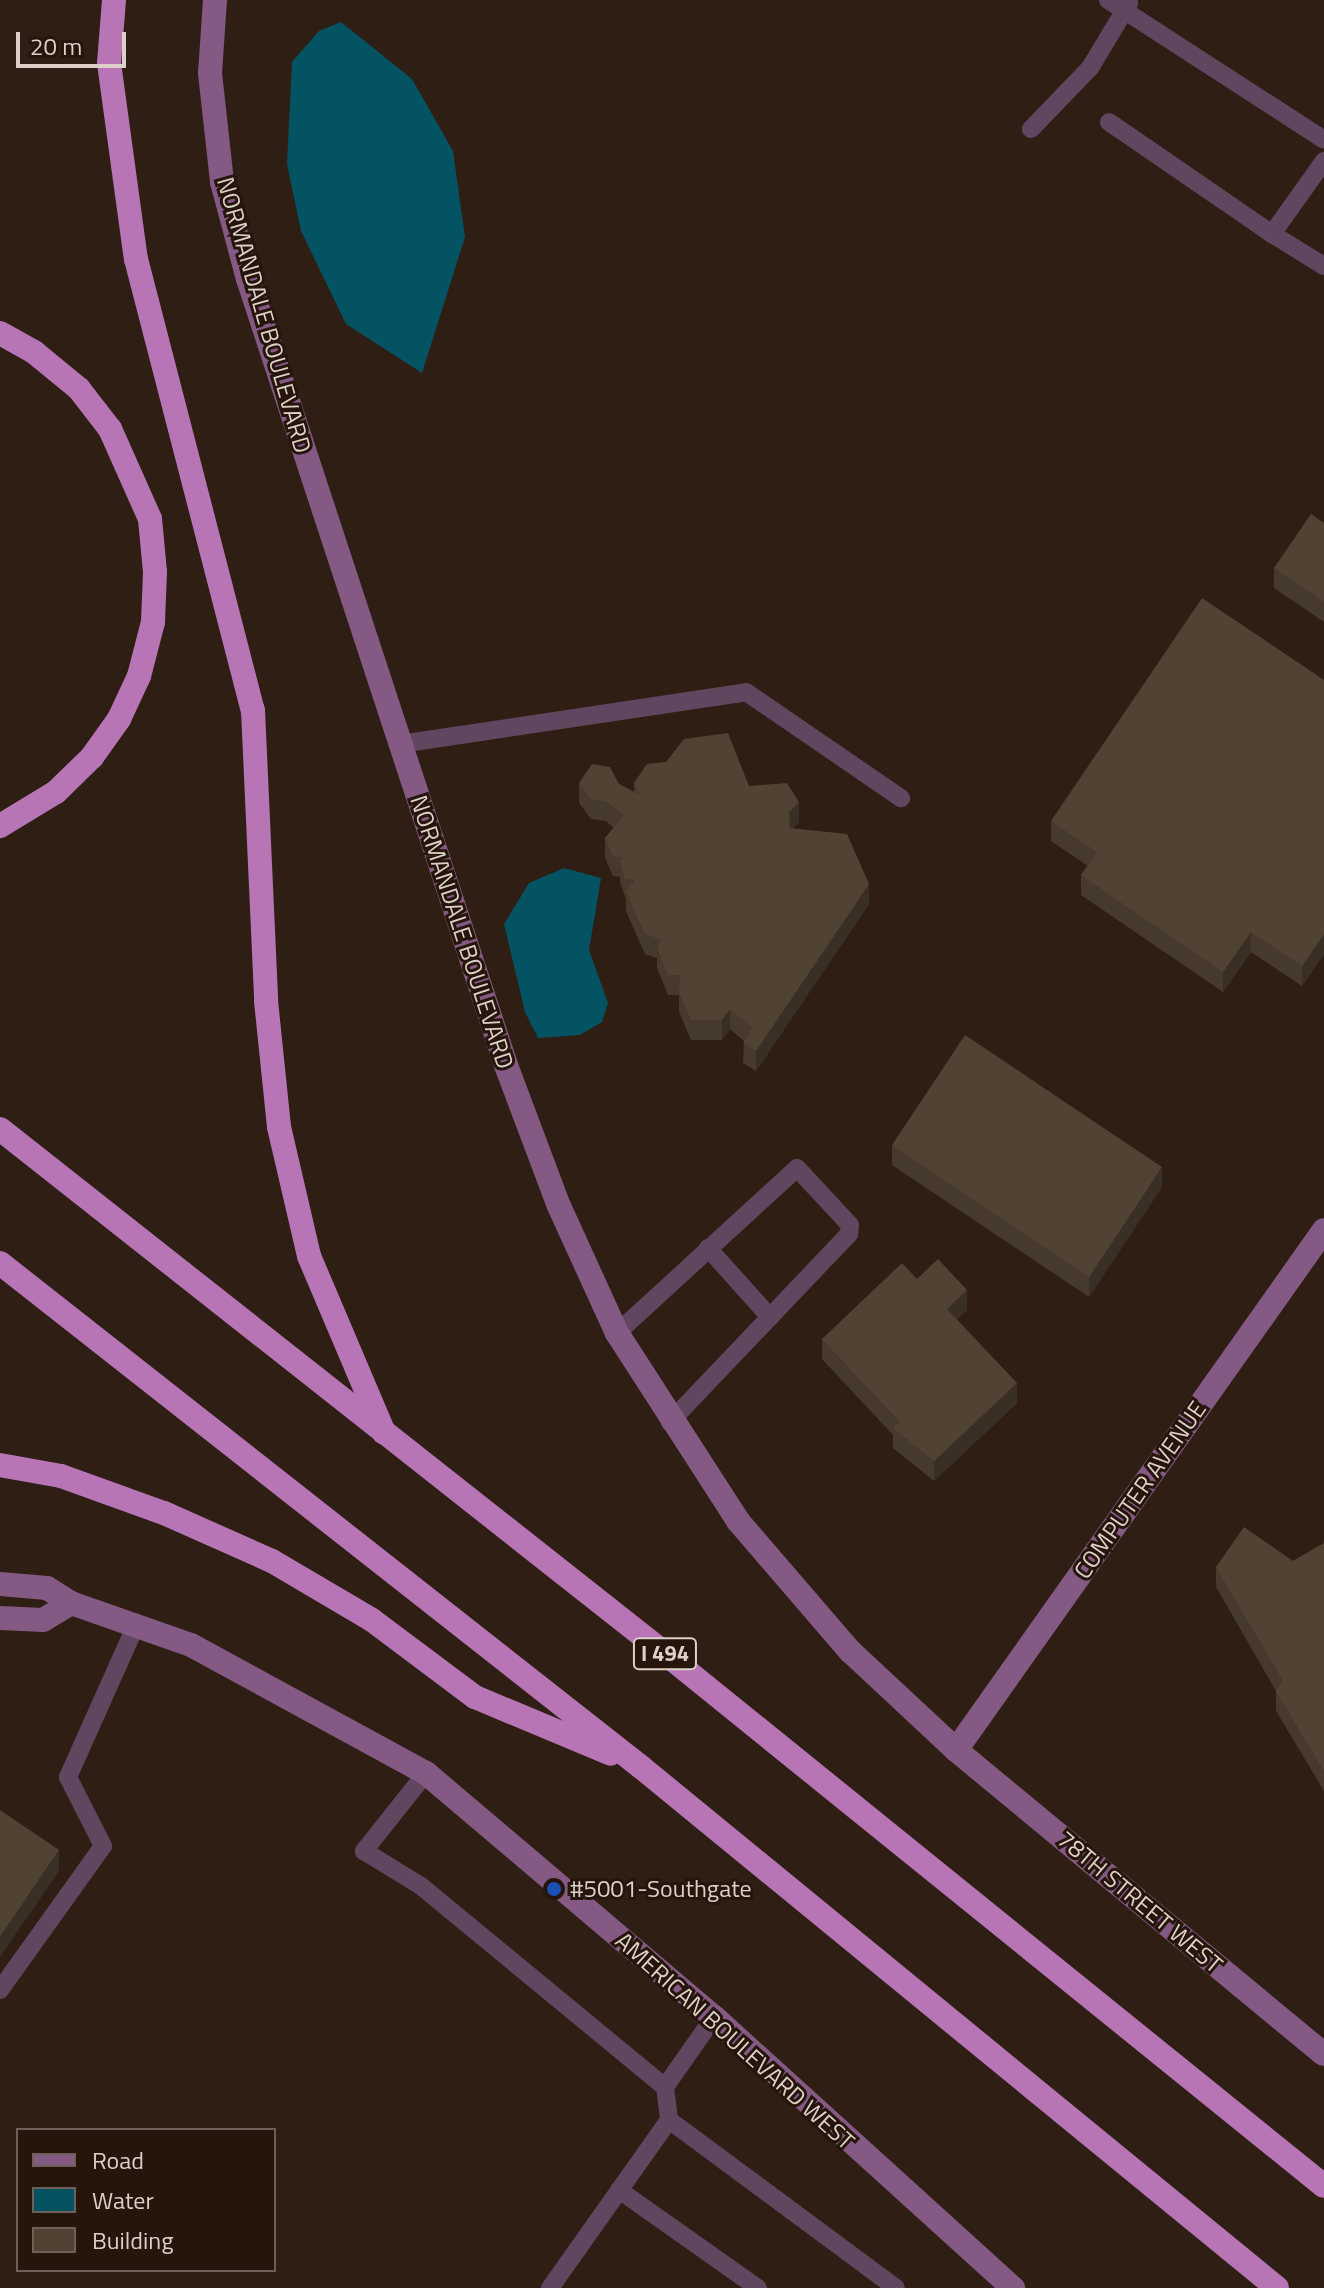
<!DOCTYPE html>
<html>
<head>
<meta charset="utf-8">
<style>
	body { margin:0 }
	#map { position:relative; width:1324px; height:2288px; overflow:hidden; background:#2f1e14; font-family:"Titillium Web",sans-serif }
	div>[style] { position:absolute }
	.water>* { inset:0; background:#035363 }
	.lane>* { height:18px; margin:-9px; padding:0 9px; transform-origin:9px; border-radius:9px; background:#614660 }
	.secondary>* { height:24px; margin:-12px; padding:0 12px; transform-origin:12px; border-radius:12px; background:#845983 }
	.highway>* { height:24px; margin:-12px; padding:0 12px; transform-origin:12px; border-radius:12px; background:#b775b5 }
	.wall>* { inset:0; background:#463a2c }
	.shaded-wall>* { inset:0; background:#392f24 }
	.building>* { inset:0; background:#514333 }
	.dots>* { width:22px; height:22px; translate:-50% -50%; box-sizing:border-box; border:4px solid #25150b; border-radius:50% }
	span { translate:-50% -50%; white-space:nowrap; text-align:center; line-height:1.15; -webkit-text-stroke:6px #25150b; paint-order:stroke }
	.shield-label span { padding:2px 6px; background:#25150b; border:2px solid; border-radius:6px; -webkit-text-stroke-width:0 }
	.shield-label { font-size:22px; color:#dcd0c9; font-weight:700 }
	.street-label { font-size:24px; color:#dcd0c9 }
	.poi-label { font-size:24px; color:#dcd0c9 }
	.left { translate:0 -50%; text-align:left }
	.legend { position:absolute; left:16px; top:2128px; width:260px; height:144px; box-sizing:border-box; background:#25150b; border:2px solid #6e6057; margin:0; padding:10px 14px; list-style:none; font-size:24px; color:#dcd0c9 }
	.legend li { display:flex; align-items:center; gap:16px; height:40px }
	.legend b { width:40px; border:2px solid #6e6057 }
	.scale { position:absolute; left:16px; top:32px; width:110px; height:36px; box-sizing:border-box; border:4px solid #dcd0c9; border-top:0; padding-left:10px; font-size:24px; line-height:28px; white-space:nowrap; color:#dcd0c9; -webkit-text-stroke:6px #25150b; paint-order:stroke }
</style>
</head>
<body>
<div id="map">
	<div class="water">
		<i style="clip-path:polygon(341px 22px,412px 79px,453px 151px,465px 237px,422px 373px,346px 324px,301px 231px,287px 164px,292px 62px,319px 31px)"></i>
		<i style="clip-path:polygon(564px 868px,601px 878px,589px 950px,608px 1003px,602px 1022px,580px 1035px,538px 1038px,525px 1012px,504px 924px,529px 883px)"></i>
	</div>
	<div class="lane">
		<i style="left:1108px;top:0;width:257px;rotate:32.9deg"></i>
		<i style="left:1109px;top:122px;width:198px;rotate:34.5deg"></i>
		<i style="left:1031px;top:129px;width:85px;rotate:-46deg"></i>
		<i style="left:1090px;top:68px;width:76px;rotate:-59deg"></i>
		<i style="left:1324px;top:161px;width:90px;rotate:125.5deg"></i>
		<i style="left:1272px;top:234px;width:61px;rotate:31.6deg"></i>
		<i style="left:400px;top:744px;width:350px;rotate:-8.5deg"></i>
		<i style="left:746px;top:692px;width:188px;rotate:34.4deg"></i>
		<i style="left:708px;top:1248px;width:93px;rotate:48.1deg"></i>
		<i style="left:617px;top:1333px;width:244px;rotate:-42.5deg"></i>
		<i style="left:797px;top:1168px;width:78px;rotate:47.1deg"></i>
		<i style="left:850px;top:1225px;width:9px;rotate:96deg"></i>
		<i style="left:849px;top:1234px;width:260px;rotate:133.6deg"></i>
		<i style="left:426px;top:1773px;width:100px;rotate:128.5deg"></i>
		<i style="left:364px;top:1851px;width:67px;rotate:31.6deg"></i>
		<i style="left:421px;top:1886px;width:316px;rotate:39.5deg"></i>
		<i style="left:665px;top:2087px;width:33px;rotate:83deg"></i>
		<i style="left:669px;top:2120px;width:206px;rotate:125.3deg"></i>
		<i style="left:0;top:1990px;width:177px;rotate:-54.4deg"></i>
		<i style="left:103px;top:1846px;width:77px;rotate:-116.9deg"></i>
		<i style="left:68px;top:1777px;width:164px;rotate:-65.9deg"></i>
		<i style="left:665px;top:2087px;width:85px;rotate:-55deg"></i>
		<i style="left:669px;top:2120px;width:282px;rotate:36.5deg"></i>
		<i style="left:619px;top:2190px;width:170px;rotate:35.2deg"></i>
	</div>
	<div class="secondary">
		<i style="left:215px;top:0;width:73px;rotate:93.9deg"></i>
		<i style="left:210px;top:73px;width:110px;rotate:83.7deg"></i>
		<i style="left:222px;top:182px;width:100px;rotate:75deg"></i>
		<i style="left:248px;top:279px;width:830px;rotate:71.83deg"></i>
		<i style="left:507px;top:1068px;width:147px;rotate:69.4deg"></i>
		<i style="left:559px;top:1206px;width:140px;rotate:65.5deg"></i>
		<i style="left:617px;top:1333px;width:224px;rotate:57.2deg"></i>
		<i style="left:738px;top:1521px;width:172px;rotate:49.3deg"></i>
		<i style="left:850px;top:1651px;width:145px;rotate:43deg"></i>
		<i style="left:956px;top:1750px;width:477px;rotate:39.6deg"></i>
		<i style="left:0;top:1584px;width:47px;rotate:4.9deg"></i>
		<i style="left:47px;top:1588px;width:28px;rotate:32deg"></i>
		<i style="left:71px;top:1603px;width:127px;rotate:19.3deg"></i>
		<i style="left:191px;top:1645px;width:268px;rotate:28.6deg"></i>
		<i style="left:426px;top:1773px;width:377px;rotate:40.3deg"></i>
		<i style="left:714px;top:2017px;width:404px;rotate:42.2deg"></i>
		<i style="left:0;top:1618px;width:43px;rotate:2.7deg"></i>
		<i style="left:43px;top:1620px;width:33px;rotate:-31deg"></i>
		<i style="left:956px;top:1750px;width:637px;rotate:-54.71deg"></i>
	</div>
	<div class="highway">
		<i style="left:114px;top:0;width:63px;rotate:94.5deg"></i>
		<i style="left:109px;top:63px;width:198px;rotate:82.2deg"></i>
		<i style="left:136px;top:259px;width:466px;rotate:75.5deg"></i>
		<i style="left:253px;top:710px;width:291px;rotate:87.4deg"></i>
		<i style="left:266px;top:1001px;width:127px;rotate:84.1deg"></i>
		<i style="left:279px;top:1127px;width:132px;rotate:76.9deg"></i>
		<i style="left:309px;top:1256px;width:192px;rotate:67deg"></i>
		<i style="left:0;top:333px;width:39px;rotate:29deg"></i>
		<i style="left:34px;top:352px;width:58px;rotate:39.4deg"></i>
		<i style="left:79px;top:389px;width:51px;rotate:52.2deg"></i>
		<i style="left:110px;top:429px;width:98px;rotate:66deg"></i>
		<i style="left:150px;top:519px;width:53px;rotate:84.6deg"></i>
		<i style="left:155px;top:572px;width:50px;rotate:92.3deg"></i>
		<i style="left:153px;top:622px;width:56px;rotate:104.5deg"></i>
		<i style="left:139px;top:676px;width:47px;rotate:114.9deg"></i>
		<i style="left:119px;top:719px;width:47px;rotate:125.4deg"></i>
		<i style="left:92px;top:757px;width:50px;rotate:135.8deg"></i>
		<i style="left:56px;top:792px;width:66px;rotate:148.7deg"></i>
		<i style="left:0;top:1129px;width:856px;rotate:38.26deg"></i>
		<i style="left:672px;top:1659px;width:838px;rotate:38.95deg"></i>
		<i style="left:0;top:1263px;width:815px;rotate:38.18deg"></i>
		<i style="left:641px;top:1767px;width:822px;rotate:39.32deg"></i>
		<i style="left:0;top:1465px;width:62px;rotate:10.2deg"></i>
		<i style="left:61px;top:1476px;width:109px;rotate:19.8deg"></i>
		<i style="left:164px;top:1513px;width:118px;rotate:24deg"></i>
		<i style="left:272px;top:1561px;width:116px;rotate:30.5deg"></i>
		<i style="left:372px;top:1620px;width:129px;rotate:36.8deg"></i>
		<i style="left:475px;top:1697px;width:147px;rotate:22.7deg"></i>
	</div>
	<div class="wall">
		<i style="clip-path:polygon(1324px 523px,1324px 622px,1274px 588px,1274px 568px)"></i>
		<i style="clip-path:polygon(1324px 680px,1324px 954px,1302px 986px,1251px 952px,1223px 992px,1081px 895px,1081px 875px,1088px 866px,1051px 841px,1051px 821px)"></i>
		<i style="clip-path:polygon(579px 783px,619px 784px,634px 792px,634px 783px,749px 786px,799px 822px,793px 828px,869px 904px,756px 1071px,743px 1063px,744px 1041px,730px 1029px,722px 1040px,691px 1040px,679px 1012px,679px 995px,668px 995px,657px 968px,657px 958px,645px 954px,626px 911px,626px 899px,620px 883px,620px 877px,613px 876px,605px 858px,605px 838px,614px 828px,606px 821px,591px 819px,579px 803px)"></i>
		<i style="clip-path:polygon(892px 1145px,1162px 1187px,1089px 1297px,892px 1165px)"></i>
		<i style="clip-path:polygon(917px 1279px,967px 1310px,957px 1319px,1017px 1403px,934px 1481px,893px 1448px,893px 1435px,822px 1359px,822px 1339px)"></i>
		<i style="clip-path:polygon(1324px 1543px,1324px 1791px,1276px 1711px,1276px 1691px,1216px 1587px,1216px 1567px,1293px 1561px)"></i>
	</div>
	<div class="shaded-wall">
		<i style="clip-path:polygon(799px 802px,799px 822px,789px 833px,789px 813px)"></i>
		<i style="clip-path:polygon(869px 884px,869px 904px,756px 1071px,756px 1051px)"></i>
		<i style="clip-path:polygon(1251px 932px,1251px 952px,1223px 992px,1223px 972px)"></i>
		<i style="clip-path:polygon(1324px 934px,1324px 954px,1302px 986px,1302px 966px)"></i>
		<i style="clip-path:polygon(730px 1009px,730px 1029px,722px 1040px,722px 1020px)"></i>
		<i style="clip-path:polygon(1162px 1167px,1162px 1187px,1089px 1297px,1089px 1277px)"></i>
		<i style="clip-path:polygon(967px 1290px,967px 1310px,947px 1329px,947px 1309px)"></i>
		<i style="clip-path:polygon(1017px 1383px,1017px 1403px,934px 1481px,934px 1461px)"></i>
		<i style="clip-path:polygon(59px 1850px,59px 1871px,0 1957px,0 1937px)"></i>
	</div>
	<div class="building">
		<i style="clip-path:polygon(1311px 514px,1324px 523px,1324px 602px,1274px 568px)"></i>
		<i style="clip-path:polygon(1202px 598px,1324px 680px,1324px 934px,1302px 966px,1251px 932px,1223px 972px,1081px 875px,1097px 852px,1051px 821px)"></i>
		<i style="clip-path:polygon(728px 733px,749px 786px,787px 783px,799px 802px,789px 813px,790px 828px,847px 834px,869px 884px,756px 1051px,743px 1042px,753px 1028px,730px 1009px,722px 1020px,691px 1020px,679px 992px,680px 975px,668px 975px,657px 948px,662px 940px,645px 934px,626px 891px,636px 879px,625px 879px,620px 862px,624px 857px,613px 856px,605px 838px,624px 815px,606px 801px,591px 799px,579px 783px,592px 764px,610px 767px,619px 784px,640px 795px,634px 783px,647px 764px,666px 762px,684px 739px)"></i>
		<i style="clip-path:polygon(965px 1035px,1162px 1167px,1089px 1277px,892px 1145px)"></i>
		<i style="clip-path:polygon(938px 1259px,967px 1290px,947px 1309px,1017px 1383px,934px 1461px,893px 1428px,900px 1422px,822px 1339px,902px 1263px,917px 1279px)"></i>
		<i style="clip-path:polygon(1244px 1527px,1293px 1561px,1324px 1543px,1324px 1771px,1276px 1691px,1283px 1681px,1216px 1567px)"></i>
		<i style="clip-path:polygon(0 1810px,59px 1850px,0 1937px)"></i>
	</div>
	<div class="dots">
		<i style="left:554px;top:1889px;background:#1a4fb4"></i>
	</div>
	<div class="shield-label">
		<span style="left:665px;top:1654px">I 494</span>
	</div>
	<div class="street-label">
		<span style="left:264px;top:315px;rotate:74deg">NORMANDALE BOULEVARD</span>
		<span style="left:462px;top:932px;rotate:72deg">NORMANDALE BOULEVARD</span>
		<span style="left:1140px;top:1490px;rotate:-55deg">COMPUTER AVENUE</span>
		<span style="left:1140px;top:1902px;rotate:40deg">78TH STREET WEST</span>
		<span style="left:735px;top:2041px;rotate:42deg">AMERICAN BOULEVARD WEST</span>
	</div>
	<div class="poi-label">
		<span class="left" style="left:570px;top:1889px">#5001-Southgate</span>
	</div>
	<ul class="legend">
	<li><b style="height:10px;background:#845983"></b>Road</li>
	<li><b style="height:22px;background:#035363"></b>Water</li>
	<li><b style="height:22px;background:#514333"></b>Building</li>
	</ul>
	<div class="scale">20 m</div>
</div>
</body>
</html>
